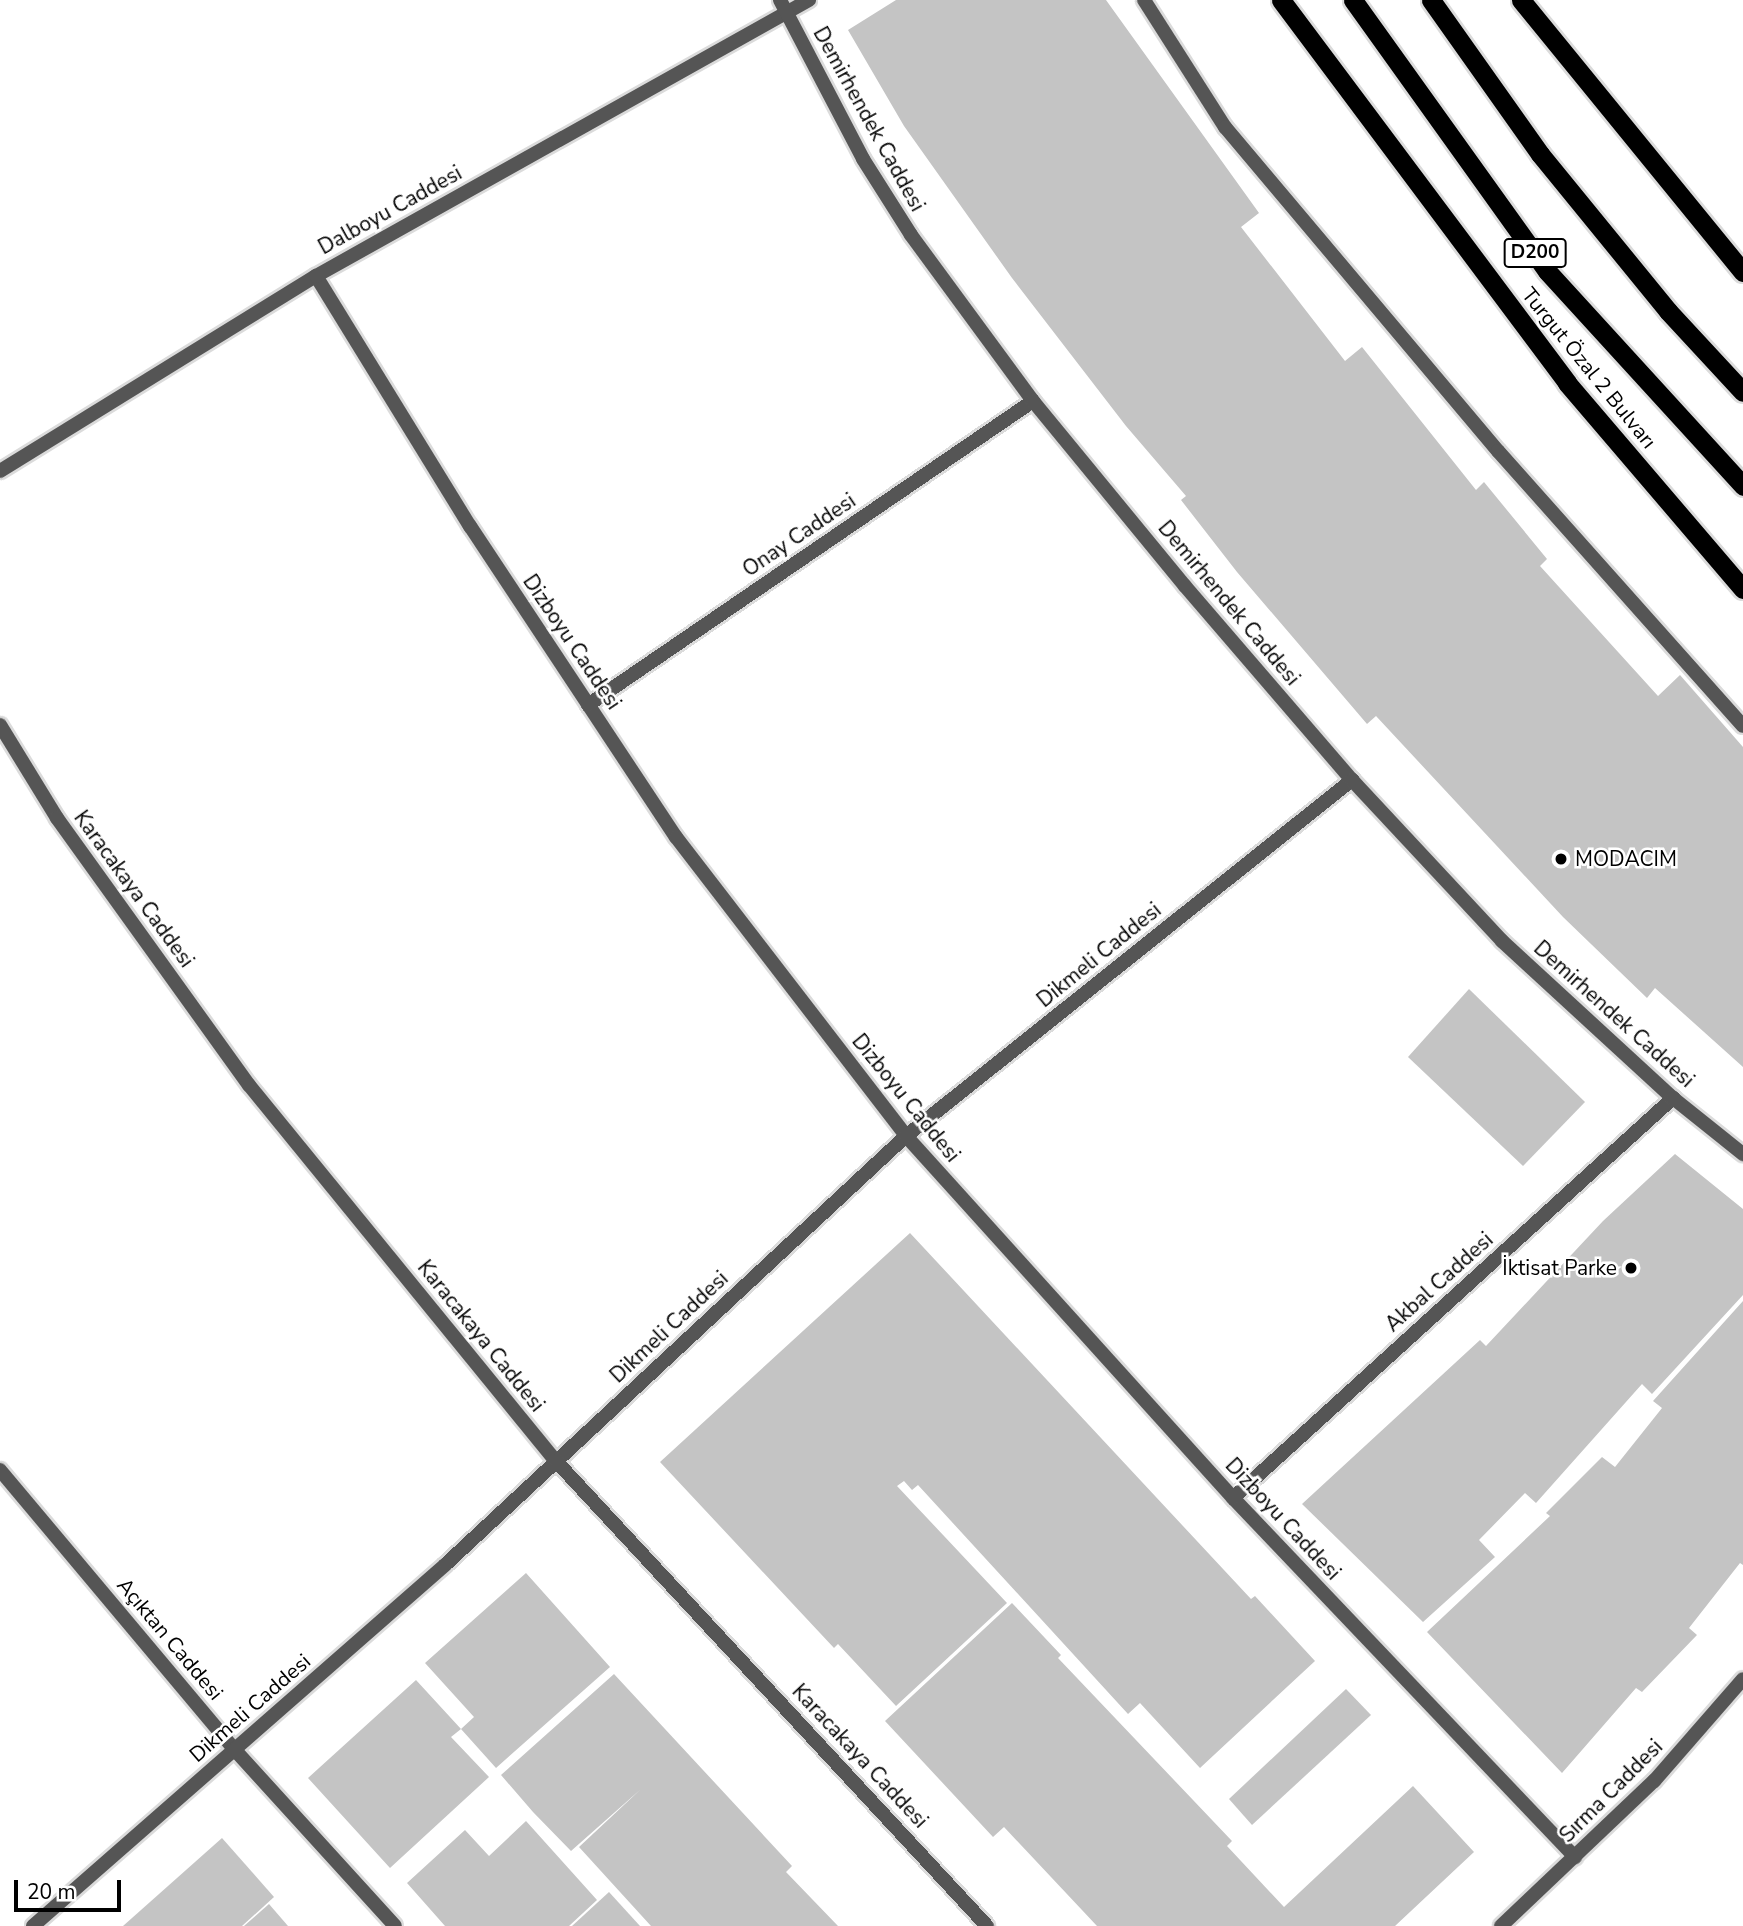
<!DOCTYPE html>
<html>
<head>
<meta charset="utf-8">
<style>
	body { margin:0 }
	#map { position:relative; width:1743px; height:1926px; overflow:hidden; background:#fff; font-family:"Nunito Sans",sans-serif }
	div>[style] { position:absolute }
	.building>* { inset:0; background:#c4c4c4 }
	.roads { filter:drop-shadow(2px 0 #dbdbdb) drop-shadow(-2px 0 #dbdbdb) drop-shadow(0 2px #dbdbdb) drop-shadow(0 -2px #dbdbdb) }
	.minor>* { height:14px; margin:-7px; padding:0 7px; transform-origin:7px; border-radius:7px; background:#555 }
	.tertiary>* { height:14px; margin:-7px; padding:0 7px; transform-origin:7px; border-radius:7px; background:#555 }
	.trunk>* { height:19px; margin:-9.5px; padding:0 9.5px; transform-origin:9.5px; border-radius:9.5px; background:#000 }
	.dots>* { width:19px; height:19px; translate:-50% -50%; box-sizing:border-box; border:4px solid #fff; border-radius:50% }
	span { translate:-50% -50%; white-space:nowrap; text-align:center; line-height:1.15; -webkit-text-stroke:5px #fff; paint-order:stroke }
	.shield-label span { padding:2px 5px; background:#fff; border:2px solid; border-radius:5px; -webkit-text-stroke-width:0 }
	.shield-label { font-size:19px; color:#000; font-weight:700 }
	.street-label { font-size:21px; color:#000 }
	.poi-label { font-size:21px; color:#000 }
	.left { translate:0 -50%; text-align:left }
	.right { translate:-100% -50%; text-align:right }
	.scale { position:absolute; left:14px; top:1880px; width:107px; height:32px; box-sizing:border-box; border:4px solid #000; border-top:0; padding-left:9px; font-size:21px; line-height:24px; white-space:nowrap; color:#000; -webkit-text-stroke:5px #fff; paint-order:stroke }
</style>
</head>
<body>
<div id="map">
	<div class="building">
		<i style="clip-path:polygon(896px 0,1106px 0,1259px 213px,1241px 227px,1345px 361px,1362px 347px,1476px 490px,1484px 482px,1547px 559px,1540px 566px,1658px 696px,1680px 675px,1743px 747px,1743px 1067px,1655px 988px,1647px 998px,1563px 917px,1376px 716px,1367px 724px,1237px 572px,1181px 500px,1186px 496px,1126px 426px,1012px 278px,904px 126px,848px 30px)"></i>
		<i style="clip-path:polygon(1469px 989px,1585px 1102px,1523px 1166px,1408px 1057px)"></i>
		<i style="clip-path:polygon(1675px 1154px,1743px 1209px,1743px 1295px,1652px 1394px,1642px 1384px,1536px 1503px,1525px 1493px,1479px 1540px,1495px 1557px,1423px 1622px,1302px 1504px,1480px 1340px,1486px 1346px,1603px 1221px)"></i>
		<i style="clip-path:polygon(910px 1233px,1251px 1599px,1255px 1596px,1315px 1661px,1200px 1768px,1140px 1703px,1128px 1714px,918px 1485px,912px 1490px,904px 1481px,897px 1486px,1007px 1603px,896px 1706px,838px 1644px,834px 1648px,660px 1462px)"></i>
		<i style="clip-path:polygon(1743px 1301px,1743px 1565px,1740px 1563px,1689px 1628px,1697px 1635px,1642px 1692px,1636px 1688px,1562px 1773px,1427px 1632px,1550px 1516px,1546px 1513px,1602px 1457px,1615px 1467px,1662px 1408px,1653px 1401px)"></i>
		<i style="clip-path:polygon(526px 1573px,610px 1667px,496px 1768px,461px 1729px,474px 1717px,425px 1663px)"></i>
		<i style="clip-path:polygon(1012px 1603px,1061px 1655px,1058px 1658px,1232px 1841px,1227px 1846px,1284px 1907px,1413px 1786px,1474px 1852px,1395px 1926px,1097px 1926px,1004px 1827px,993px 1837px,885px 1721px)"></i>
		<i style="clip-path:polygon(614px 1674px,792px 1866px,786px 1872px,838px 1926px,651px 1926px,579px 1847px,641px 1789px,571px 1851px,533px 1812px,501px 1775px)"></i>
		<i style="clip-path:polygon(416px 1680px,461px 1729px,451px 1737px,489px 1777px,390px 1868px,308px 1778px)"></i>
		<i style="clip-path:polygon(1346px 1689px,1371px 1715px,1252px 1825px,1229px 1799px)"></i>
		<i style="clip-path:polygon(526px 1821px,597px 1900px,569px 1926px,445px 1926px,407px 1883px,465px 1830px,489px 1856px)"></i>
		<i style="clip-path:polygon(222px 1838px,274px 1897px,242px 1926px,123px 1926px)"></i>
		<i style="clip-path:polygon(609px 1892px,640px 1926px,572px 1926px)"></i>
		<i style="clip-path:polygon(269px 1904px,288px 1926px,244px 1926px)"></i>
	</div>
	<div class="roads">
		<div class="minor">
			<i style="left:1144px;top:0;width:151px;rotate:57.5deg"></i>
			<i style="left:1225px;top:127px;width:424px;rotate:49.9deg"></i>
			<i style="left:1498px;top:451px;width:368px;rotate:48.3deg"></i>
			<i style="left:316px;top:276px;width:294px;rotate:58.4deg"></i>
			<i style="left:470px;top:526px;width:373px;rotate:56.5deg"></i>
			<i style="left:676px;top:837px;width:377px;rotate:52.4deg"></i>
			<i style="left:906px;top:1136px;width:488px;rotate:47.9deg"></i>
			<i style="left:1233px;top:1498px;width:496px;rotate:46.4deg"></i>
			<i style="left:0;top:471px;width:371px;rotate:-31.7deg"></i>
			<i style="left:316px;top:276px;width:565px;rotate:-29.24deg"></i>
			<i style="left:588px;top:705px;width:539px;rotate:-34.34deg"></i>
			<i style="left:0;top:1470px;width:364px;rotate:50deg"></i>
			<i style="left:234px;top:1749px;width:239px;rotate:47.7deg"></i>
			<i style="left:1233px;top:1498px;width:595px;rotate:-42.27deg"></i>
			<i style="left:33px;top:1926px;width:549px;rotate:-41.23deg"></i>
			<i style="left:446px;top:1564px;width:628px;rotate:-42.94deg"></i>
			<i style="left:906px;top:1136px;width:571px;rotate:-38.6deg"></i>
		</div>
		<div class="tertiary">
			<i style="left:780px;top:0;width:179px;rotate:62.4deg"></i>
			<i style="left:863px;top:159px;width:90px;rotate:57.7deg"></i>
			<i style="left:911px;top:235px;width:206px;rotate:53.7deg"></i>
			<i style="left:1033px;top:401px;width:239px;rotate:50.6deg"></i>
			<i style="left:1185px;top:586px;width:256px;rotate:49.3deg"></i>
			<i style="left:1352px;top:780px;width:220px;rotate:47deg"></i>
			<i style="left:1502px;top:941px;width:232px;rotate:42.6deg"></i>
			<i style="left:1673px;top:1098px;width:90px;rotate:38.7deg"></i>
			<i style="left:0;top:725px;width:109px;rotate:58.5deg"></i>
			<i style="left:57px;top:818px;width:329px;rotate:54.3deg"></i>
			<i style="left:249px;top:1085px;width:485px;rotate:50.8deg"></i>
			<i style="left:556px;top:1461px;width:634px;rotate:47.17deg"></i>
			<i style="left:1501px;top:1926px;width:211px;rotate:-43.5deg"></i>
			<i style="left:1654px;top:1781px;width:135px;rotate:-48.9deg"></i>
		</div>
		<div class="trunk">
			<i style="left:1281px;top:0;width:478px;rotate:53.2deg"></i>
			<i style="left:1567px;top:383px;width:271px;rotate:49.5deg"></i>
			<i style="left:1353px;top:0;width:333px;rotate:54.4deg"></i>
			<i style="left:1547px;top:271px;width:291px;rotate:47.6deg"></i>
			<i style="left:1431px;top:0;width:189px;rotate:54.7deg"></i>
			<i style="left:1540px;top:154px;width:203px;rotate:50.8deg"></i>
			<i style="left:1668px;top:311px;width:110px;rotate:47.2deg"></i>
			<i style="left:1521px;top:0;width:351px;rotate:50.8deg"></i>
		</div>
	</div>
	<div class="dots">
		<i style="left:1561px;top:859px;background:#000"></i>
		<i style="left:1631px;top:1268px;background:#000"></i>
	</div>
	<div class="shield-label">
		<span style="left:1535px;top:253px">D200</span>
	</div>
	<div class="street-label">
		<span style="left:869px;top:119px;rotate:61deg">Demirhendek Caddesi</span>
		<span style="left:390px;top:210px;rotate:-29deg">Dalboyu Caddesi</span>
		<span style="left:1589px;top:368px;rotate:51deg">Turgut Özal 2 Bulvarı</span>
		<span style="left:799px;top:535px;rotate:-34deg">Onay Caddesi</span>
		<span style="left:1229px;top:603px;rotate:50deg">Demirhendek Caddesi</span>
		<span style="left:572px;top:642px;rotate:56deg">Dizboyu Caddesi</span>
		<span style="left:134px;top:889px;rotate:54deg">Karacakaya Caddesi</span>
		<span style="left:1099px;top:955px;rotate:-39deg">Dikmeli Caddesi</span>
		<span style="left:1614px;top:1014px;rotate:42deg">Demirhendek Caddesi</span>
		<span style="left:906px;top:1098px;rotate:51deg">Dizboyu Caddesi</span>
		<span style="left:1439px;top:1282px;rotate:-42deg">Akbal Caddesi</span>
		<span style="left:669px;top:1327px;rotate:-43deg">Dikmeli Caddesi</span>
		<span style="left:481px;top:1336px;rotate:51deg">Karacakaya Caddesi</span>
		<span style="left:1283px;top:1519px;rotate:47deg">Dizboyu Caddesi</span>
		<span style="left:170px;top:1639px;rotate:50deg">Açıktan Caddesi</span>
		<span style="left:250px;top:1708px;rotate:-41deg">Dikmeli Caddesi</span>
		<span style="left:860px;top:1756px;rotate:47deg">Karacakaya Caddesi</span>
		<span style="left:1611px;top:1791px;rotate:-45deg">Sırma Caddesi</span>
	</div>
	<div class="poi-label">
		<span class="left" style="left:1575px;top:859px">MODACIM</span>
		<span class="right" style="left:1617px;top:1268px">İktisat Parke</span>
	</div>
	<div class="scale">20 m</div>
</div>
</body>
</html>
